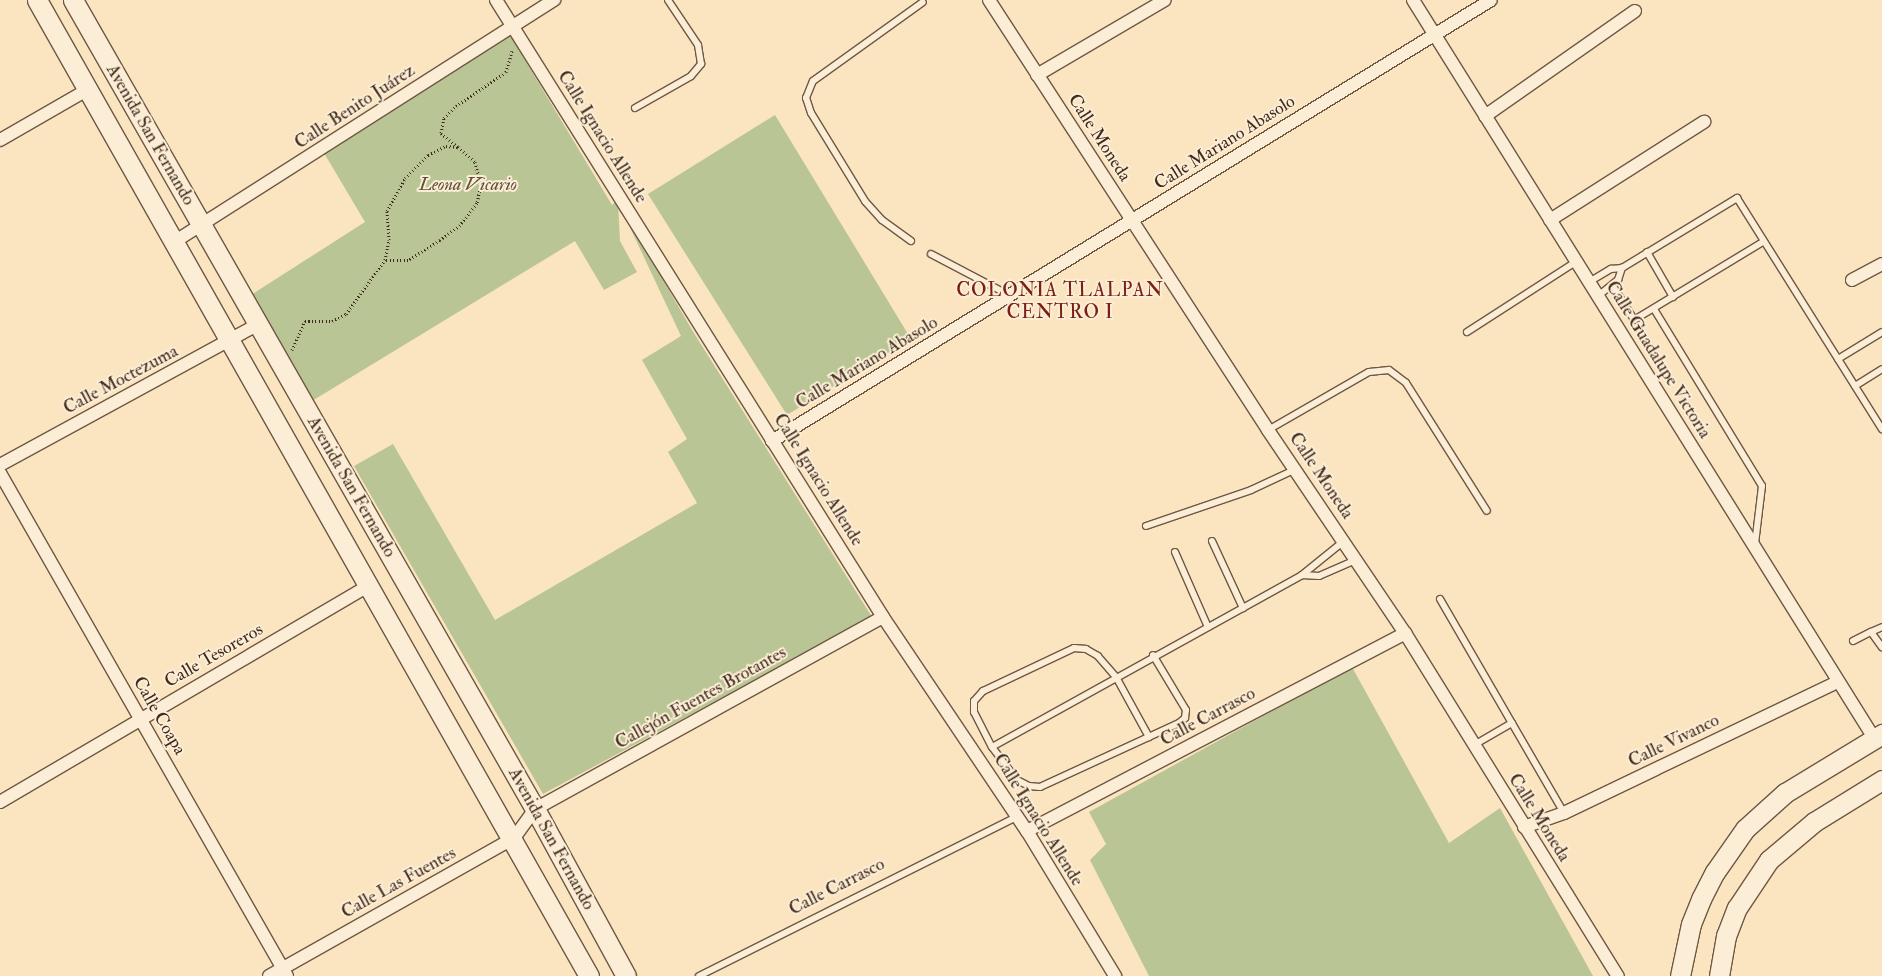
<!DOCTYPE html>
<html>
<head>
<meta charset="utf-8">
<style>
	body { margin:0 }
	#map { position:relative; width:1882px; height:976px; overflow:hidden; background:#fbe4c0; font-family:"IM FELL Double Pica",serif }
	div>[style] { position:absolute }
	.green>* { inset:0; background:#bac596 }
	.path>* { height:3px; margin-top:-1.5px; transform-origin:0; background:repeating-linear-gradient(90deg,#3f2a1b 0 1px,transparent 0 3.5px) }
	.roads { filter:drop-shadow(1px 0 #6e5844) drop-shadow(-1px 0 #6e5844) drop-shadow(0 1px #6e5844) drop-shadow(0 -1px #6e5844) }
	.service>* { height:6px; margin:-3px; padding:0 3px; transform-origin:3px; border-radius:3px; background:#fcedd6 }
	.minor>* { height:12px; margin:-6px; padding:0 6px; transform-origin:6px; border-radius:6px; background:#fcedd6 }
	.secondary>* { height:19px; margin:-9.5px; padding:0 9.5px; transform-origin:9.5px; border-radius:9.5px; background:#fcedd6 }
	span { translate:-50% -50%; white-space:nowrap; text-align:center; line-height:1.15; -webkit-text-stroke:4px #fcedd6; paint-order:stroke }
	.street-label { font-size:18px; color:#3f2a1b }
	.park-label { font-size:18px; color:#5e513a; font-style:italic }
	.neighbourhood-label { font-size:19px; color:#7a1f14; letter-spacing:1px }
</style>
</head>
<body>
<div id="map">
	<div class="green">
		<i style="clip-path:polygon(510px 35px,612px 205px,617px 200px,692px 330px,872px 617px,543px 794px,354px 466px,393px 444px,495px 620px,697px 503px,668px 452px,687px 439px,642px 360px,681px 336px,618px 202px,620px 241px,637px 272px,604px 290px,575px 241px,312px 401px,251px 295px,365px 222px,324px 153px)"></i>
		<i style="clip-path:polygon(775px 115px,911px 339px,787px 415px,648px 194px)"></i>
		<i style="clip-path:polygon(1352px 667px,1449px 843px,1500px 808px,1593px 976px,1149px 976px,1090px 860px,1106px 844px,1089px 812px)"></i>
	</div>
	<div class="path">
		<i style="left:458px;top:147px;width:22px;rotate:-141deg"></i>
		<i style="left:441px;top:133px;width:15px;rotate:-79deg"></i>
		<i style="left:444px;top:118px;width:17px;rotate:-45deg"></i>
		<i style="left:456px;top:106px;width:60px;rotate:-34.2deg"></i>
		<i style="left:506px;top:72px;width:22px;rotate:-74deg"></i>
		<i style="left:292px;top:350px;width:32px;rotate:-66deg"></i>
		<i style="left:305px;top:321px;width:27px"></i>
		<i style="left:332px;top:321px;width:16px;rotate:-27deg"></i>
		<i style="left:346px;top:314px;width:67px;rotate:-54.2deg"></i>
		<i style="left:385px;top:260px;width:20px;rotate:-79deg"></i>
		<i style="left:389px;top:240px;width:29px;rotate:-94deg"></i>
		<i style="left:387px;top:211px;width:38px;rotate:-61deg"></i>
		<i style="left:405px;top:178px;width:33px;rotate:-45deg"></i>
		<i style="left:428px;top:155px;width:20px;rotate:-27deg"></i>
		<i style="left:446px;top:146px;width:12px;rotate:5deg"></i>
		<i style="left:458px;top:147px;width:23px;rotate:41deg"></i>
		<i style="left:475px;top:162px;width:23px;rotate:75deg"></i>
		<i style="left:481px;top:184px;width:19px;rotate:102deg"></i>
		<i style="left:477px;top:203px;width:28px;rotate:128deg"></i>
		<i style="left:460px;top:225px;width:25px;rotate:143deg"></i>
		<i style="left:440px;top:240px;width:38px;rotate:148deg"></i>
		<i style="left:408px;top:260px;width:23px;rotate:180deg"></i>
	</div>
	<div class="roads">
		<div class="service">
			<i style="left:635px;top:108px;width:64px;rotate:-29.7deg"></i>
			<i style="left:691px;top:76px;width:16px;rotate:-50deg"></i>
			<i style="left:701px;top:64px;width:19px;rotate:-99deg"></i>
			<i style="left:698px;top:45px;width:54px;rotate:-123.7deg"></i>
			<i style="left:911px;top:241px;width:36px;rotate:-144deg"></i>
			<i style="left:882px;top:220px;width:25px;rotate:-132deg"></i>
			<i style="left:865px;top:201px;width:103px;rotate:-121.5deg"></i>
			<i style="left:811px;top:113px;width:16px;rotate:-108deg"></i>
			<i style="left:806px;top:98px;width:18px;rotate:-68deg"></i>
			<i style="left:813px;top:81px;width:135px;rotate:-35.7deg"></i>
			<i style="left:1647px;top:252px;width:52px;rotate:60deg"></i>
			<i style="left:931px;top:254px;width:88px;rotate:27.7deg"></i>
			<i style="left:1589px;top:282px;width:26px;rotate:-31deg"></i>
			<i style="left:1611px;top:269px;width:11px;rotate:-5deg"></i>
			<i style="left:1622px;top:268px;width:135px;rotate:-31.3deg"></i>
			<i style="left:1737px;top:198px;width:273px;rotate:57.9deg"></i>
			<i style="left:1613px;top:286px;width:40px;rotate:58deg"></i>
			<i style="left:1634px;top:320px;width:151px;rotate:-31.2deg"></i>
			<i style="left:1598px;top:296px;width:26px;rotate:-39deg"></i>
			<i style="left:1618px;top:280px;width:13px;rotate:-72deg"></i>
			<i style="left:1654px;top:309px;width:207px;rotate:58.6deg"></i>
			<i style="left:1762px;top:486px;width:58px;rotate:96.9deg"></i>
			<i style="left:1467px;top:332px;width:131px;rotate:-32.8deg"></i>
			<i style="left:1838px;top:359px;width:52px;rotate:-31.5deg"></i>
			<i style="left:1855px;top:386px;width:32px;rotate:-32deg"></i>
			<i style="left:1268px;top:430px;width:116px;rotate:-29.9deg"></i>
			<i style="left:1369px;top:372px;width:20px;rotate:-6deg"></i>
			<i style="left:1389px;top:370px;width:21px;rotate:37deg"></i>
			<i style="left:1406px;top:383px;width:151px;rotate:57.7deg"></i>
			<i style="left:1146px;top:526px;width:111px;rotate:-18.9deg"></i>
			<i style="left:1251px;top:490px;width:50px;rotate:-25deg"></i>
			<i style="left:1212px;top:541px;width:74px;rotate:65.2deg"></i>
			<i style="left:1175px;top:552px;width:82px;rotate:66.3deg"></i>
			<i style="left:1302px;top:575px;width:17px;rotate:3deg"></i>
			<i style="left:1319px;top:576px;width:40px;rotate:-23.4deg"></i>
			<i style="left:1440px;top:599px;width:247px;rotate:59.9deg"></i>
			<i style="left:1871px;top:632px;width:12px;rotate:-24deg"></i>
			<i style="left:1853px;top:641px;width:20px;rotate:-27deg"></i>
			<i style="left:1871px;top:632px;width:19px;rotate:54deg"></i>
			<i style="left:1149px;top:737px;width:68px;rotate:-118.8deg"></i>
			<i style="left:1116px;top:677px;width:28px;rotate:-131deg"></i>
			<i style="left:1098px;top:656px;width:14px;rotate:-150deg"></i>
			<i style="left:1086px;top:649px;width:12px;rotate:-175deg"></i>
			<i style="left:1074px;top:648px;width:101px;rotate:154.7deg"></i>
			<i style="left:983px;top:691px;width:13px;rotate:132deg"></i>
			<i style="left:974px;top:701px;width:11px;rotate:90deg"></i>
			<i style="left:974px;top:712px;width:39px;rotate:63deg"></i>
			<i style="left:992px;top:747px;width:41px;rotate:52.9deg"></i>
			<i style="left:1017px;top:780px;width:13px;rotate:27deg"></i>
			<i style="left:1029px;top:786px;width:11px;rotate:5deg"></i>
			<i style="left:1040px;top:787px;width:153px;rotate:-24.7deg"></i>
			<i style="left:1179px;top:723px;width:8px;rotate:-40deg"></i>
			<i style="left:1185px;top:718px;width:8px;rotate:-83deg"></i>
			<i style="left:1186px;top:710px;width:64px;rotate:-121deg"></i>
			<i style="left:1474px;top:745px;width:44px;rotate:-30.1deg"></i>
			<i style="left:992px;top:747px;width:355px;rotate:-29deg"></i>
			<i style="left:1302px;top:575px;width:54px;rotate:-39deg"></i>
			<i style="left:699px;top:976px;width:357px;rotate:-26.6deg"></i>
		</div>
		<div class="minor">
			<i style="left:496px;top:0;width:728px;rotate:57.9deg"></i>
			<i style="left:883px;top:617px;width:258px;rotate:56.1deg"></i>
			<i style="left:1027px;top:831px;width:170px;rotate:58.7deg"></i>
			<i style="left:989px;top:0;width:513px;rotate:57.02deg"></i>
			<i style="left:1268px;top:430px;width:245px;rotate:56deg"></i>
			<i style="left:1405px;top:633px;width:404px;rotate:58.2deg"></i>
			<i style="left:1413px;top:0;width:870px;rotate:58.01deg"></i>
			<i style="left:1037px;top:75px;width:148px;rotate:-30.4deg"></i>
			<i style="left:1485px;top:116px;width:183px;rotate:-35deg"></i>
			<i style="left:0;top:140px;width:100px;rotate:-29.9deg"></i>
			<i style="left:1550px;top:220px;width:183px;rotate:-32.5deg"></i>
			<i style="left:174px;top:242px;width:451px;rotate:-32.5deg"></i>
			<i style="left:1852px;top:280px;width:34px;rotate:-28deg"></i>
			<i style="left:772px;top:441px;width:843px;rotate:-31.52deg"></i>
			<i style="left:0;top:465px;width:293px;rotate:-28.6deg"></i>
			<i style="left:0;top:473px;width:579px;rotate:60.29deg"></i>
			<i style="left:0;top:802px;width:427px;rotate:-30.4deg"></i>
			<i style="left:1524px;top:827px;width:42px;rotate:-19.3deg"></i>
			<i style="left:1564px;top:813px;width:304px;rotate:-25.6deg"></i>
			<i style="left:1027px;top:831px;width:427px;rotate:-27.6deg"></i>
			<i style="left:269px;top:976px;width:281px;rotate:-29.4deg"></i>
			<i style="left:514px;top:838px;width:36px;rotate:-54deg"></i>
			<i style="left:535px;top:809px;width:397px;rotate:-28.9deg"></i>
		</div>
		<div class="secondary">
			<i style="left:37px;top:0;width:1121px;rotate:60.51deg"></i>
			<i style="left:73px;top:0;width:932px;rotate:60.27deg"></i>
			<i style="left:535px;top:809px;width:190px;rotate:61.4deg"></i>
			<i style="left:1680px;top:976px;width:53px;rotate:-78.1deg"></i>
			<i style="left:1691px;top:924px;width:27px;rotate:-68deg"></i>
			<i style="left:1701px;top:899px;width:30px;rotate:-63deg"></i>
			<i style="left:1715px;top:872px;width:52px;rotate:-55.1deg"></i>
			<i style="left:1745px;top:829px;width:54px;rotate:-42deg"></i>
			<i style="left:1785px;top:793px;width:114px;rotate:-31.3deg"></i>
			<i style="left:1719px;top:976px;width:41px;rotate:-80.1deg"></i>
			<i style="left:1726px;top:936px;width:30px;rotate:-69deg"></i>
			<i style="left:1737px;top:908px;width:58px;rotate:-56.3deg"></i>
			<i style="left:1769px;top:860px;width:59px;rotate:-40.2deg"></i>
			<i style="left:1814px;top:822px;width:80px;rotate:-31.7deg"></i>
		</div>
	</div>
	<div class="street-label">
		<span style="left:355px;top:107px;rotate:-33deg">Calle Benito Juárez</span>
		<span style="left:150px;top:135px;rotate:60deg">Avenida San Fernando</span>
		<span style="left:602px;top:137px;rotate:58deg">Calle Ignacio Allende</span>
		<span style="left:1099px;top:138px;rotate:57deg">Calle Moneda</span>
		<span style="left:1225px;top:143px;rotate:-32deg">Calle Mariano Abasolo</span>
		<span style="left:1658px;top:360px;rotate:58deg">Calle Guadalupe Victoria</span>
		<span style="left:867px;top:363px;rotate:-31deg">Calle Mariano Abasolo</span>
		<span style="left:121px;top:380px;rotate:-28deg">Calle Moctezuma</span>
		<span style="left:1321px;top:476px;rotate:56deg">Calle Moneda</span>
		<span style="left:818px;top:480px;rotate:58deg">Calle Ignacio Allende</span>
		<span style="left:351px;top:487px;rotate:60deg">Avenida San Fernando</span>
		<span style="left:214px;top:656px;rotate:-30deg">Calle Tesoreros</span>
		<span style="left:701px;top:698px;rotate:-29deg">Callejón Fuentes Brotantes</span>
		<span style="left:159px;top:716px;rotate:60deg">Calle Coapa</span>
		<span style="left:1208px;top:717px;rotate:-28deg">Calle Carrasco</span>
		<span style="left:1674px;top:741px;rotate:-26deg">Calle Vivanco</span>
		<span style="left:1539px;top:818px;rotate:58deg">Calle Moneda</span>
		<span style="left:1038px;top:820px;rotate:58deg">Calle Ignacio Allende</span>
		<span style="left:551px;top:839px;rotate:61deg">Avenida San Fernando</span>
		<span style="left:399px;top:883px;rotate:-29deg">Calle Las Fuentes</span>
		<span style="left:837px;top:887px;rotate:-27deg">Calle Carrasco</span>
	</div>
	<div class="park-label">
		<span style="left:468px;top:185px">Leona Vicario</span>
	</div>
	<div class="neighbourhood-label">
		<span style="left:1060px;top:302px">COLONIA TLALPAN<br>CENTRO I</span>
	</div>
</div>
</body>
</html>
